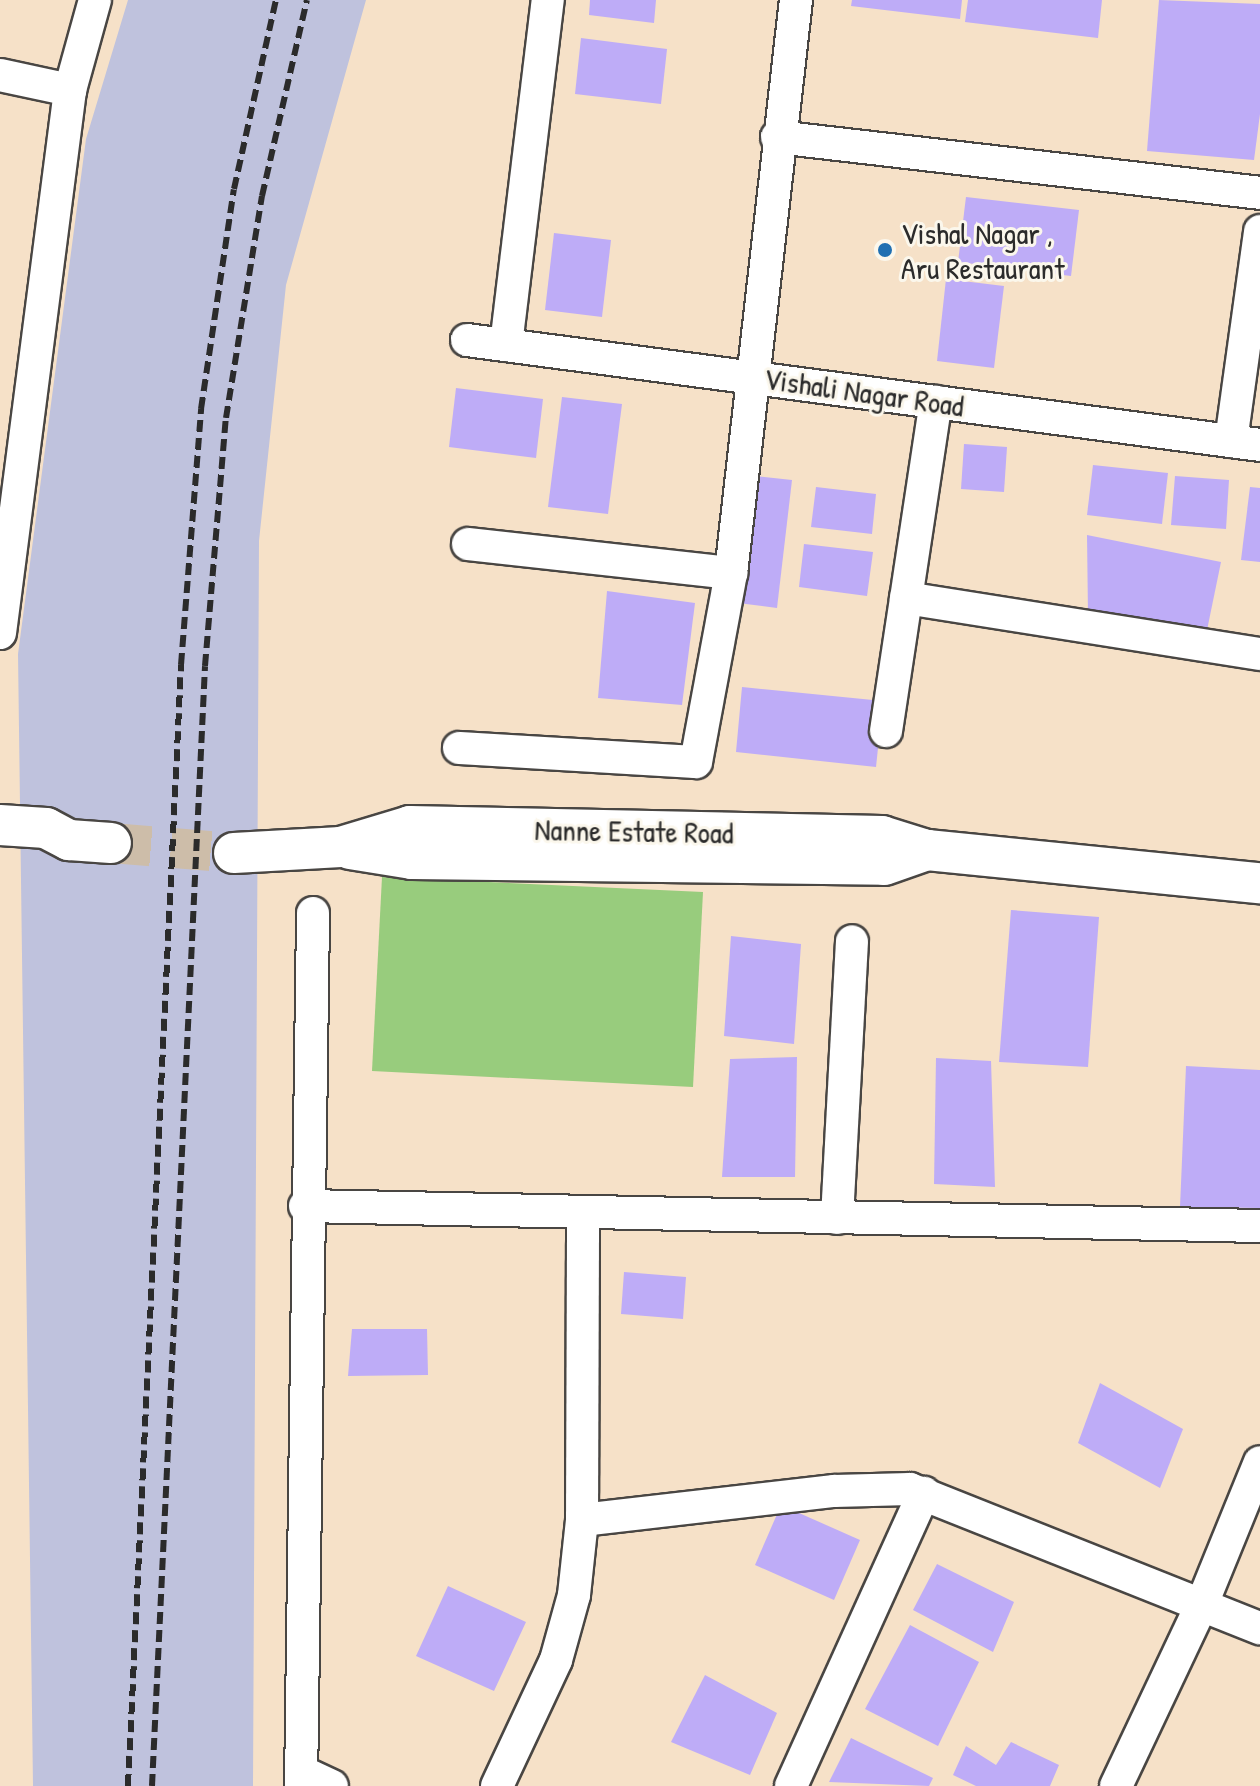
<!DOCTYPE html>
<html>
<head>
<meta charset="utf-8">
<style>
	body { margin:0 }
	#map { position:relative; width:1260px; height:1786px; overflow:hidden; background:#f6e1c8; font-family:"Patrick Hand",sans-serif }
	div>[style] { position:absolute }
	.industrial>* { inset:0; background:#bfc2dd }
	.green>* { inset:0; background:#98cc7d }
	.building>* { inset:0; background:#beacf7 }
	.tertiary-tunnel>* { height:40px; margin-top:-20px; transform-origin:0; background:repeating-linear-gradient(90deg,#cdbda9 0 40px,transparent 0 60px) }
	.roads { filter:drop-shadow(2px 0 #494643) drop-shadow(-2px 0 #494643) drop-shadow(0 2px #494643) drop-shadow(0 -2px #494643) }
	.minor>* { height:32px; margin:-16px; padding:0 16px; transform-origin:16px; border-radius:16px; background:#fff }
	.tertiary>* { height:40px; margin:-20px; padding:0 20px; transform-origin:20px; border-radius:20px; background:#fff }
	.rail>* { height:6px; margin-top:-3px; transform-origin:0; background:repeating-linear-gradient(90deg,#2b2b2b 0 12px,transparent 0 18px) }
	.dots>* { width:22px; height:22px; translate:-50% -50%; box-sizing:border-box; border:4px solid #fbf7ec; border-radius:50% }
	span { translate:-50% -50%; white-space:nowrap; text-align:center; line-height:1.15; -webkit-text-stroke:6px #fbf7ec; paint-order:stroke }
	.poi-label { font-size:30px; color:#2b2b2b }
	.left { translate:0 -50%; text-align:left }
	.street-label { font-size:30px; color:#2b2b2b }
</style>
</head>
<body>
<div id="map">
	<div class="industrial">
		<i style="clip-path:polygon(128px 0,366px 0,286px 285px,259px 541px,253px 1786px,33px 1786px,18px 654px,86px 139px)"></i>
	</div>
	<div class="green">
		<i style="clip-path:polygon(382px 877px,703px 892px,693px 1087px,372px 1071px)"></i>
	</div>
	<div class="building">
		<i style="clip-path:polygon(590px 0,656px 0,654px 23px,589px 15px)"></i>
		<i style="clip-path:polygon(852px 0,962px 0,960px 19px,851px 6px)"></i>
		<i style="clip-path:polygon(968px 0,1102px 0,1098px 38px,965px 22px)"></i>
		<i style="clip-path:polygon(1159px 0,1260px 4px,1260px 114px,1254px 160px,1147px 151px)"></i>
		<i style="clip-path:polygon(581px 38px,667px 49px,661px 104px,575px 94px)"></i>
		<i style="clip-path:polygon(966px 197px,1079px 210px,1071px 276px,958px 262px)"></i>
		<i style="clip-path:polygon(554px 233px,611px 240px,602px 317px,545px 310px)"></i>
		<i style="clip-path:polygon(946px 279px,1004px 286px,994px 368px,937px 361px)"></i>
		<i style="clip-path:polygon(456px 388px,543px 399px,536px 458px,449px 447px)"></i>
		<i style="clip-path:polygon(562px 397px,622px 404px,608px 514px,548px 507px)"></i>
		<i style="clip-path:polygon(964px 444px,1007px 447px,1004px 492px,961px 489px)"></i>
		<i style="clip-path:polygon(1093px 465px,1168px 473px,1162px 524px,1087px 515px)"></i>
		<i style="clip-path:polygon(746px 475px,792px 480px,777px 608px,730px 602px)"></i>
		<i style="clip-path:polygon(1175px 476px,1229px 480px,1226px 529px,1171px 525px)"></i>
		<i style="clip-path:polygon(816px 487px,876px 494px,872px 534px,811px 527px)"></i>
		<i style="clip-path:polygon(1250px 487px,1260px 488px,1260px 562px,1241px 560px)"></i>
		<i style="clip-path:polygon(1087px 535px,1221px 562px,1206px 635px,1088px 615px)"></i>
		<i style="clip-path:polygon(804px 544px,873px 552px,867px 596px,799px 587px)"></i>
		<i style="clip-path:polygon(607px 591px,695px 603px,682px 705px,598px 698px)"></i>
		<i style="clip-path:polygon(742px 687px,883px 701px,876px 767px,736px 752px)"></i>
		<i style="clip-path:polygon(1011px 910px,1099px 917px,1088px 1067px,999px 1062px)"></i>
		<i style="clip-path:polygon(731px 936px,801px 944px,794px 1044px,724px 1036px)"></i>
		<i style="clip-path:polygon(797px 1057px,795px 1177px,722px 1177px,730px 1059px)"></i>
		<i style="clip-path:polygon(936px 1058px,991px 1061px,995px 1187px,934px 1184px)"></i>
		<i style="clip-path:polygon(1186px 1066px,1260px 1070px,1260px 1208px,1180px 1207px)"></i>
		<i style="clip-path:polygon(624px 1272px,686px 1277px,683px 1319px,621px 1314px)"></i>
		<i style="clip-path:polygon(352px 1329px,427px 1329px,428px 1375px,348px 1376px)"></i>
		<i style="clip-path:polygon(1100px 1383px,1183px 1429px,1160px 1488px,1078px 1443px)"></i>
		<i style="clip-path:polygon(781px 1505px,860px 1540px,834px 1600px,755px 1565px)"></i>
		<i style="clip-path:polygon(937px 1564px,1014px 1602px,993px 1652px,913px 1610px)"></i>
		<i style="clip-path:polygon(448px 1586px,526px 1622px,494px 1691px,416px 1656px)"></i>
		<i style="clip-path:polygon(910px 1625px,979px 1662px,938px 1746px,865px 1709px)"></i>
		<i style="clip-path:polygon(705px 1675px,777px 1713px,750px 1775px,671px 1742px)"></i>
		<i style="clip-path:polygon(851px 1738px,933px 1778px,929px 1786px,829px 1782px)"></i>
		<i style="clip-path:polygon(1011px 1742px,1059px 1765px,1050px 1786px,976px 1786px,953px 1775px,966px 1746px,996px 1765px)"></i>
	</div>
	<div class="tertiary-tunnel">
		<i style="left:111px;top:843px;width:123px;rotate:4.6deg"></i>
	</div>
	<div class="roads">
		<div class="minor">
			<i style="left:0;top:75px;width:72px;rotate:12.1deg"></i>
			<i style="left:777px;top:137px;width:486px;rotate:6.6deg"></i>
			<i style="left:467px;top:340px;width:800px;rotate:7.54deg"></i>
			<i style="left:506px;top:345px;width:348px;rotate:-83.1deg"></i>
			<i style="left:1231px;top:441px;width:212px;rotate:-82.1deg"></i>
			<i style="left:468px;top:544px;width:265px;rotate:6.3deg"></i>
			<i style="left:906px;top:598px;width:358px;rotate:9deg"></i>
			<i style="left:0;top:633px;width:547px;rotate:-82.65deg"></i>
			<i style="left:70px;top:90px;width:93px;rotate:-74.5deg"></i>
			<i style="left:886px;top:731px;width:333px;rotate:-81.4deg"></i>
			<i style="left:459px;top:748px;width:237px;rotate:3.4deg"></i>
			<i style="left:696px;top:762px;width:192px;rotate:-79.5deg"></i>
			<i style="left:731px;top:573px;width:577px;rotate:-83.53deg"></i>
			<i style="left:305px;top:1206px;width:955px;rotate:1.2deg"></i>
			<i style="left:837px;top:1218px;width:277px;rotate:-86.9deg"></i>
			<i style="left:582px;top:1520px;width:254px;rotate:-6.6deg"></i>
			<i style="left:834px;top:1491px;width:76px;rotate:-1.5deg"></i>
			<i style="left:910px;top:1489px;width:377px;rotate:21.7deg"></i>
			<i style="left:302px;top:1772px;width:33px;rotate:25deg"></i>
			<i style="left:301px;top:1786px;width:873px;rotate:-89.21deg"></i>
			<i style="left:497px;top:1786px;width:139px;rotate:-64.9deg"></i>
			<i style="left:556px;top:1660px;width:67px;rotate:-74.5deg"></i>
			<i style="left:574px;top:1595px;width:75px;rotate:-83.9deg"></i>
			<i style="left:582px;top:1520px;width:308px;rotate:-89.8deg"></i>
			<i style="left:791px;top:1786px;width:322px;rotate:-65.6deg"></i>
			<i style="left:1116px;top:1786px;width:201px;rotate:-64.7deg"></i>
			<i style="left:1202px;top:1604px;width:153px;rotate:-67.8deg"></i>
		</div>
		<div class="tertiary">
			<i style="left:0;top:825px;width:46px;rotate:3.7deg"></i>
			<i style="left:46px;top:828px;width:26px;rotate:28deg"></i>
			<i style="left:69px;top:840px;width:42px;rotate:4.1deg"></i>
			<i style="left:350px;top:849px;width:63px;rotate:9.2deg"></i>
			<i style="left:412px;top:859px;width:472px;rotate:0.7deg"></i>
			<i style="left:884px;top:865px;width:46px;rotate:-19.2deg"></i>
			<i style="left:234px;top:853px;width:107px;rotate:-3.2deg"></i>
			<i style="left:341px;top:847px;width:72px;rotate:-16.9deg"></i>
			<i style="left:410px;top:826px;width:472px;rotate:1.2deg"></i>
			<i style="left:882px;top:836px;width:47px;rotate:17.3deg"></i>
			<i style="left:927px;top:850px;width:335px;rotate:5.7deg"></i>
		</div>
	</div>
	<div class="rail">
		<i style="left:128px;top:1786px;width:1122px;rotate:-87.29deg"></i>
		<i style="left:181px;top:665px;width:257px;rotate:-85.5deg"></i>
		<i style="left:201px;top:409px;width:222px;rotate:-81.5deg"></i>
		<i style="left:234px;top:189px;width:194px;rotate:-77.5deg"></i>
		<i style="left:152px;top:1786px;width:1121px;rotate:-87.29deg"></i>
		<i style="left:205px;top:666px;width:249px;rotate:-85.2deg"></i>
		<i style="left:226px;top:418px;width:225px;rotate:-80.8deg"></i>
		<i style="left:262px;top:196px;width:201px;rotate:-77.1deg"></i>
	</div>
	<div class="dots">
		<i style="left:885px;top:250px;background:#1f6fb2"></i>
	</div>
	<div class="poi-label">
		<span class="left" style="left:901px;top:250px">Vishal Nagar ,<br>Aru Restaurant</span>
	</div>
	<div class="street-label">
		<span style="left:864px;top:392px;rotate:8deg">Vishali Nagar Road</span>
		<span style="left:634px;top:831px;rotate:1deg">Nanne Estate Road</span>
	</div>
</div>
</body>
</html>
